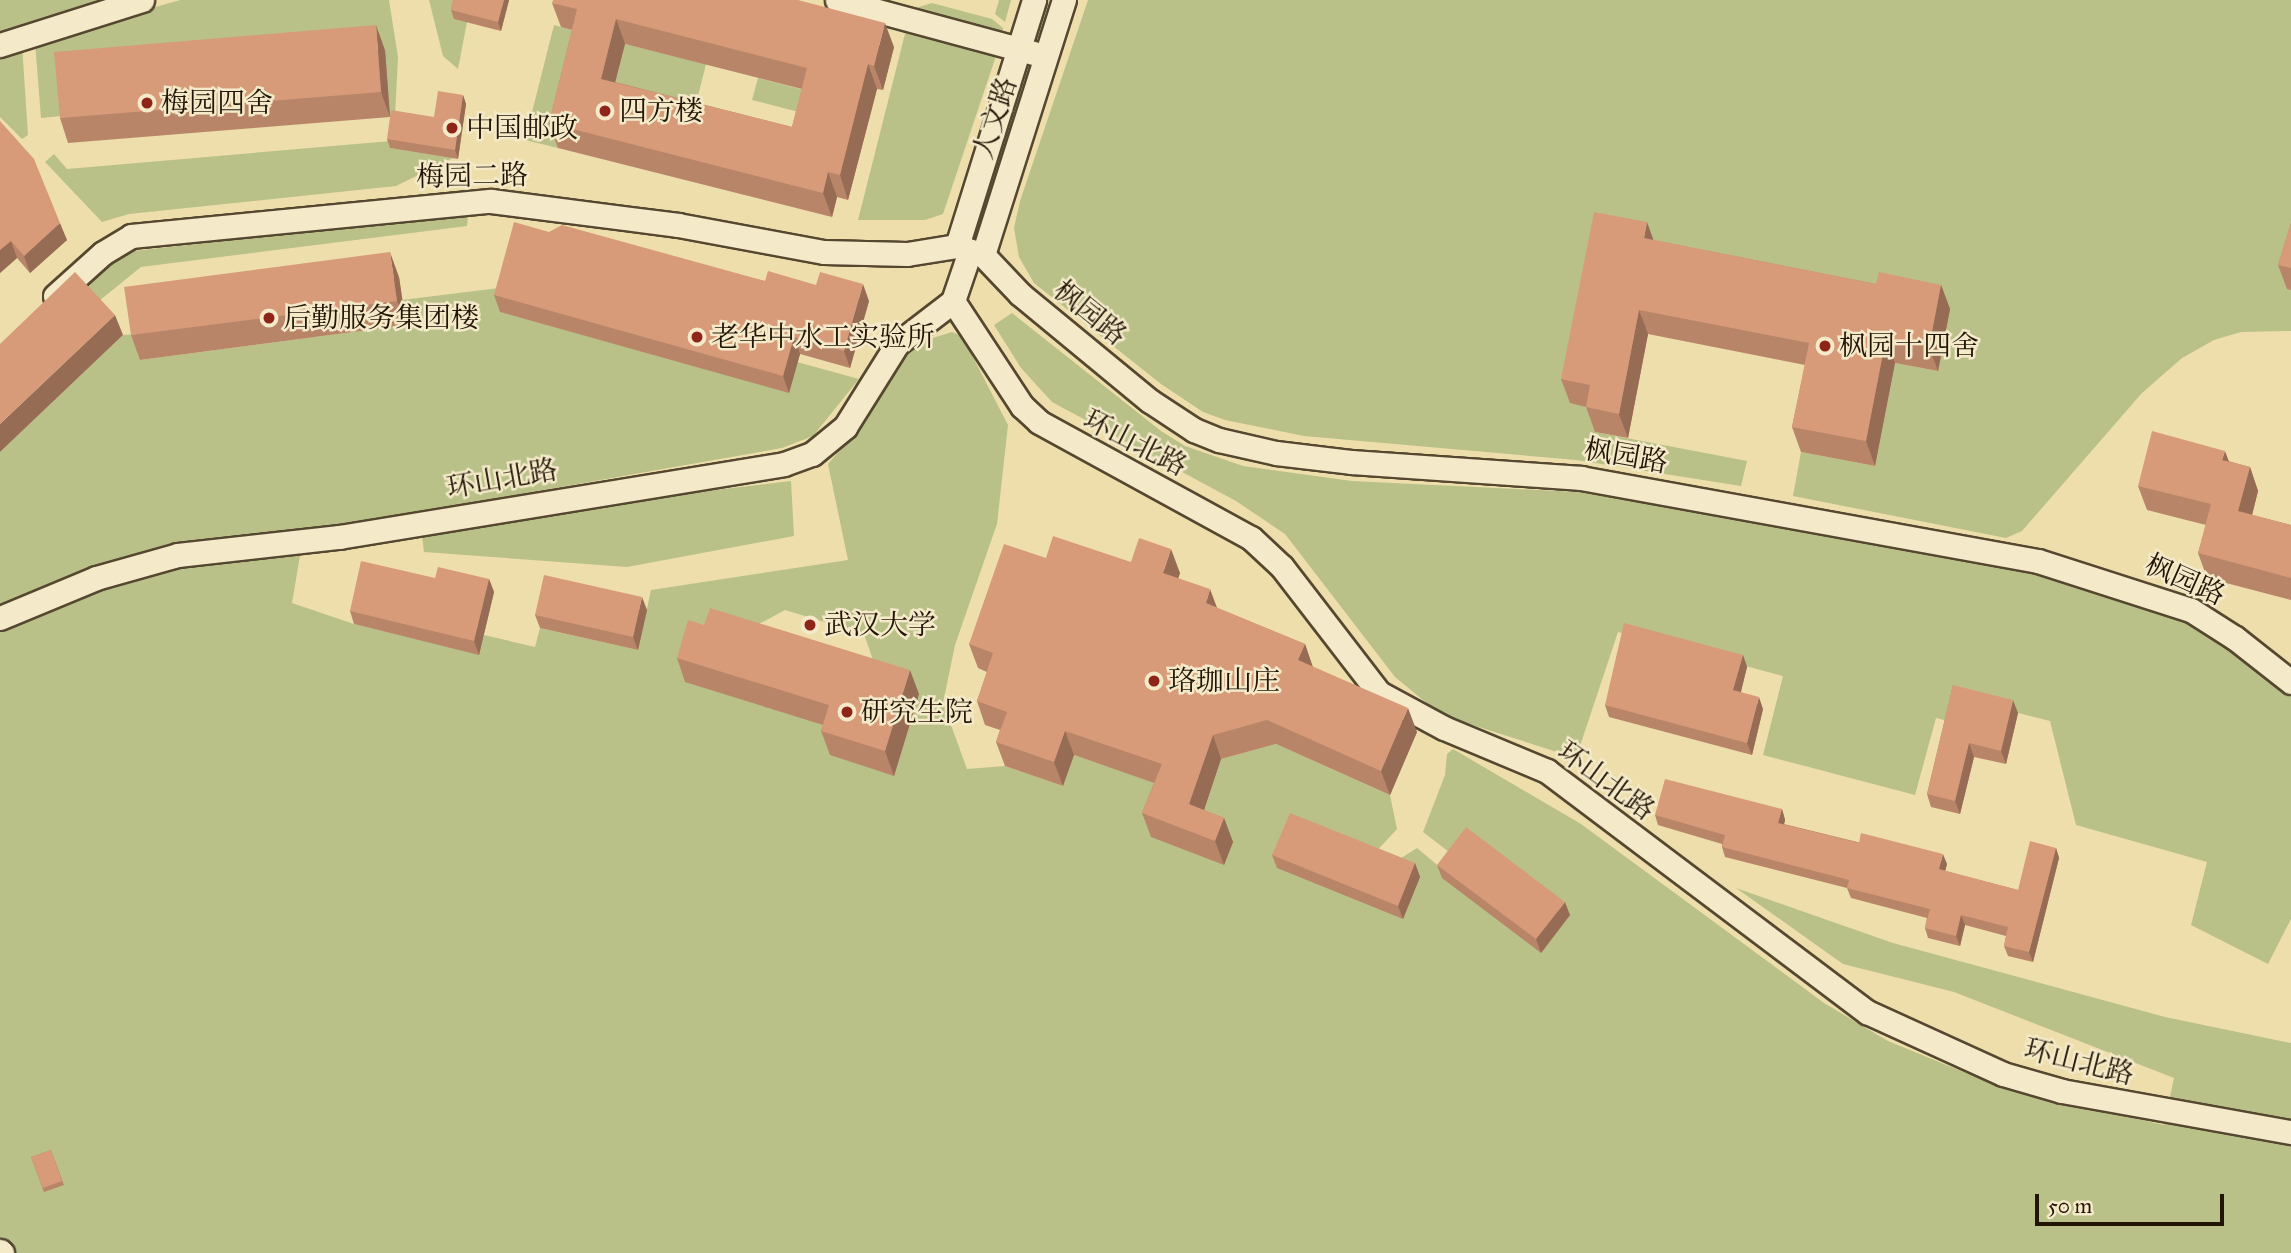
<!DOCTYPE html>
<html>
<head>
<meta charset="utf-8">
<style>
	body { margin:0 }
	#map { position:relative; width:2291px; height:1253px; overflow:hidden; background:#eedeac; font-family:"IM FELL Great Primer","Noto Serif SC",serif }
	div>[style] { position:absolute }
	.green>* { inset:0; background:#b9c189 }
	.roads { filter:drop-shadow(2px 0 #564730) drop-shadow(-2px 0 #564730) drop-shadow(0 2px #564730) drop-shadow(0 -2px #564730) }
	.minor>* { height:23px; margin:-11.5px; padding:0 11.5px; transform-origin:11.5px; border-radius:11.5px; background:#f4eac9 }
	.wall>* { inset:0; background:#b98569 }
	.shaded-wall>* { inset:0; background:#966c55 }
	.building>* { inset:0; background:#d79b7a }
	.dots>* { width:19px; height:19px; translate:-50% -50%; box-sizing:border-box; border:4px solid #f4eac9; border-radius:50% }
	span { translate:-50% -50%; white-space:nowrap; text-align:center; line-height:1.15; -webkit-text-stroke:5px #f4eac9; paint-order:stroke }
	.poi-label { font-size:28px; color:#231506 }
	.left { translate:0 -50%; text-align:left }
	.street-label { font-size:28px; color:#231506 }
	.scale { position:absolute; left:2035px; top:1194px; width:189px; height:32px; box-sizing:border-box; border:4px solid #231506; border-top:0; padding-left:9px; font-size:21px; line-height:24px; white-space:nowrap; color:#231506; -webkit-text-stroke:5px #f4eac9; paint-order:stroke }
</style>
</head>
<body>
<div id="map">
	<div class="green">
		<i style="clip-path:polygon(0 0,119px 0,0 36px)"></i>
		<i style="clip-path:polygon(180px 0,389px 0,398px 57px,395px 116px,390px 117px,383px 43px,58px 72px,61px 116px,41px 118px,35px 42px)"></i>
		<i style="clip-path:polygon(429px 0,459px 0,467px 22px,458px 69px,443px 56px)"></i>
		<i style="clip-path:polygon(999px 0,1011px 0,1005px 22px,995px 14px)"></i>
		<i style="clip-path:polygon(1088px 0,2291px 0,2291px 331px,2241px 332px,2214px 340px,2182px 358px,2142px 393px,2022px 531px,2006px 538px,1793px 496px,1801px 452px,1875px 466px,1895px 363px,1938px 371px,1653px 263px,1599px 409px,1595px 432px,1747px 461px,1741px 486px,1576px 460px,1304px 436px,1225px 420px,1203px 412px,1161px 384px,1034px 283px,1019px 257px,1014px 228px,1020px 201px)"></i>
		<i style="clip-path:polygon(932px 3px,992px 19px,1003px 28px,1002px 35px,906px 11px)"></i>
		<i style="clip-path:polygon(554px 25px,586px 34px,558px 148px,525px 140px)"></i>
		<i style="clip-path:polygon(907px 26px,998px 50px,943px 214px,925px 220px,858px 220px)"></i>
		<i style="clip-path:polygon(22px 44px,28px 135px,22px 139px,0 117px,0 52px)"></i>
		<i style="clip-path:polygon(625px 44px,706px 64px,691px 124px,610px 103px)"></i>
		<i style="clip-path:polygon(758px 78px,816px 93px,810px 115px,752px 100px)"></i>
		<i style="clip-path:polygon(391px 141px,391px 148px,453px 158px,396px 186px,129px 214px,102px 222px,45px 162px,54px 154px,67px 169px)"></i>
		<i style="clip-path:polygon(468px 214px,467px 226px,141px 267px,94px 305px,85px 285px,124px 252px)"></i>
		<i style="clip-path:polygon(evenodd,507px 287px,501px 312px,789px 392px,797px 362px,859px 379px,813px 436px,782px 448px,304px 532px,292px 603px,354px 624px,478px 654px,484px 635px,535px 647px,540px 628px,638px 650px,651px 590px,848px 560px,828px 464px,863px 424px,900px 357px,920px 342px,952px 332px,962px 336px,1008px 425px,997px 524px,955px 645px,943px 703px,967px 769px,1005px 766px,1063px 786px,1074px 755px,1207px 801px,1221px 759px,1276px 744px,1390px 795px,1397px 829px,1371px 857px,1390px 865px,1417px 848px,1541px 952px,1569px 915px,1457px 858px,1423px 832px,1445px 775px,1447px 754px,1453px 749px,1581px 824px,1824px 1003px,1888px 1041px,2000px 1087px,2164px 1125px,2174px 1078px,1954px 992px,1843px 964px,1736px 888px,1893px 943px,2165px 1017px,2291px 1043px,2291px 1253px,0 1253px,0 452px,123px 335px,136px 334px,140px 360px,405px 325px,402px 300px,507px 287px,785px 610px,864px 634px,881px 683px,735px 637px,785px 610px)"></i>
		<i style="clip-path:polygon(1012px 313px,1161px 431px,1185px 446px,1243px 466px,1352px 481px,1578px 492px,1942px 554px,2107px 590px,2162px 611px,2209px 634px,2291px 695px,2291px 919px,2268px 964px,2191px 925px,2207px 862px,2076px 825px,2050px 721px,1958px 698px,1952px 722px,1936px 718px,1915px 795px,1763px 755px,1783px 676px,1618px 632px,1576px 758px,1460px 721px,1429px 705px,1395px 677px,1285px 534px,1236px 501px,1052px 402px,1021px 368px,994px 325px)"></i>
		<i style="clip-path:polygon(791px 481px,794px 536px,627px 567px,424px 552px,422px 535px,605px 503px)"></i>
	</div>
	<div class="roads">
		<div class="minor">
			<i style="left:837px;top:0;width:204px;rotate:15.1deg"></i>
			<i style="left:0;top:45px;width:149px;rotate:-17.6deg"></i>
			<i style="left:957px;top:246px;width:258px;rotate:-72.6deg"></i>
			<i style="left:983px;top:255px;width:268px;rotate:-72.4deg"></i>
			<i style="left:55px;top:296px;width:64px;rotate:-41.9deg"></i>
			<i style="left:103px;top:253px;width:33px;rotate:-31deg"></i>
			<i style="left:131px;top:236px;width:362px;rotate:-5.6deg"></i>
			<i style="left:491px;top:201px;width:189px;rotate:7.3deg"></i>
			<i style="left:678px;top:225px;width:148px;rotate:10.5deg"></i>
			<i style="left:824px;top:252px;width:83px;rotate:1.4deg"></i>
			<i style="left:907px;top:254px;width:51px;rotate:-9.1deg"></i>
			<i style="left:957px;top:246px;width:28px;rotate:19deg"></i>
			<i style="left:983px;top:255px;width:54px;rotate:46.5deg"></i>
			<i style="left:1020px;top:294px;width:168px;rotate:39.5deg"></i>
			<i style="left:1150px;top:401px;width:53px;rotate:33.4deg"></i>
			<i style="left:1194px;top:430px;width:27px;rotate:22deg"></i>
			<i style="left:1219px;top:440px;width:58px;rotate:12.8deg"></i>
			<i style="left:1276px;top:453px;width:77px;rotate:6.8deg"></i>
			<i style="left:1352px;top:462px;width:230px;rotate:4deg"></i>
			<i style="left:1581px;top:478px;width:464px;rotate:10.3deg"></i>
			<i style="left:2038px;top:561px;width:161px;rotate:17.8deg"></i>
			<i style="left:2191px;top:610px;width:52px;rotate:32.5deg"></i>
			<i style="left:2235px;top:638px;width:71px;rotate:38.2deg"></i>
			<i style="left:953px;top:301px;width:126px;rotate:56.7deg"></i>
			<i style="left:1022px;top:406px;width:23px;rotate:43deg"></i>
			<i style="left:1039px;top:422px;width:242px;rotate:28.7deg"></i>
			<i style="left:1251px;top:538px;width:42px;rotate:43.1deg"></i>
			<i style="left:1282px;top:567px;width:159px;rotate:52.4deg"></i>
			<i style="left:1379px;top:693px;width:74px;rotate:28.3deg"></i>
			<i style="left:1444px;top:728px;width:112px;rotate:22.7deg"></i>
			<i style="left:1547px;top:771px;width:401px;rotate:37deg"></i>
			<i style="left:1867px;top:1012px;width:149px;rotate:24.5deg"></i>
			<i style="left:2003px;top:1074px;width:61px;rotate:16.1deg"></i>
			<i style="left:2062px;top:1091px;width:233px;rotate:10.2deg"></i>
			<i style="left:0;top:618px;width:104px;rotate:-22.6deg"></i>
			<i style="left:96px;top:578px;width:85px;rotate:-15.7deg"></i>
			<i style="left:178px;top:555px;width:162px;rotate:-6.4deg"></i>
			<i style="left:339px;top:537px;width:451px;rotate:-9.3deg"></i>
			<i style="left:784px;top:464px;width:30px;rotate:-20deg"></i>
			<i style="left:812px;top:454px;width:43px;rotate:-39.3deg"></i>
			<i style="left:845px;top:427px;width:98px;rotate:-57.9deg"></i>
			<i style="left:897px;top:344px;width:71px;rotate:-37.5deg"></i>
			<i style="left:953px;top:301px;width:53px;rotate:-71.2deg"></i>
			<i style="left:0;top:1251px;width:3px;rotate:45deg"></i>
		</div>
	</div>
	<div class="wall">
		<i style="clip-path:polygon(453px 0,509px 0,501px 31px,454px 19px,451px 10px)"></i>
		<i style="clip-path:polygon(evenodd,552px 3px,894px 47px,883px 90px,877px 89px,848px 200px,837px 197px,832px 217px,558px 148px,549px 123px,572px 30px,561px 27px,552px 3px,625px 44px,802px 89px,792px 127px,615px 82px,625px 44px)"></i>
		<i style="clip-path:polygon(385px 50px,390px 117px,68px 143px,60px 118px)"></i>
		<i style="clip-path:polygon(463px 95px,466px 104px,458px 159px,390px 148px,387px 139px,434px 117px)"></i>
		<i style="clip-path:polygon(0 121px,67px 240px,30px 273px,17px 258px,0 273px)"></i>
		<i style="clip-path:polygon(2291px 223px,2291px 290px,2287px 289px,2278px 265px)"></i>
		<i style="clip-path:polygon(549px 232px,765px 281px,869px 301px,850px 368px,800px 354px,789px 393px,500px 312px,494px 295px)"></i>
		<i style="clip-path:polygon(1653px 240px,1876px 284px,1941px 285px,1950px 309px,1938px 371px,1895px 363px,1875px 466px,1801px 452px,1792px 427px,1805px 365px,1648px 334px,1628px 438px,1595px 432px,1586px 407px,1570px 403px,1561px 379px)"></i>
		<i style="clip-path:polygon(399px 277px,406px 325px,140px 360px,131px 335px)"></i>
		<i style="clip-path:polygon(2228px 461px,2250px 467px,2258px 491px,2252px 515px,2291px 525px,2291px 600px,2207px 578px,2198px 553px,2206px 525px,2147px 510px,2138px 486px)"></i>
		<i style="clip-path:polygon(1046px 558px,1131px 562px,1180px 573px,1178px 578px,1217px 608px,1305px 644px,1313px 667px,1417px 732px,1390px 795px,1276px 744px,1221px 759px,1204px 810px,1224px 818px,1233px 842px,1224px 865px,1151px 837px,1142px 813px,1154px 783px,1074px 755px,1063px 786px,1005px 766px,996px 742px,1000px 730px,985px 725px,977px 701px,987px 672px,978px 668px,969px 644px)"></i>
		<i style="clip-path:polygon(435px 578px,489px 579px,494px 592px,479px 655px,354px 624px,350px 611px)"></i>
		<i style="clip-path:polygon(647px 610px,638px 650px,540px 628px,535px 615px)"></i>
		<i style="clip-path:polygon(1743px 655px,1747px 667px,1741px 692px,1763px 709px,1752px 755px,1609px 717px,1605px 705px)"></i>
		<i style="clip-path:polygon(677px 658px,919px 694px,894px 776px,830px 755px,821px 731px,823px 725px,685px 682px)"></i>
		<i style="clip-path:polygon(1953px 685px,2018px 713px,2006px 764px,1974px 757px,1960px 814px,1931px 807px,1927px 794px)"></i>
		<i style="clip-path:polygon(1782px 809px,1785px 820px,1784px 824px,1947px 864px,1945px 871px,2018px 890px,2056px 848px,2059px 858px,2033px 962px,2008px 956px,2004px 946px,2006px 936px,1965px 925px,1960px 946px,1928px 938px,1925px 928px,1927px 918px,1851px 898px,1847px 888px,1725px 857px,1722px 847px,1722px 844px,1658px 825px,1655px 815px)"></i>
		<i style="clip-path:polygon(1272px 855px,1415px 863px,1420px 877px,1403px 919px,1277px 868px)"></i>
		<i style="clip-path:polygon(1437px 865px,1570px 915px,1541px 953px,1442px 878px)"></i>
		<i style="clip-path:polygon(51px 1150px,64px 1185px,44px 1192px,31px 1157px)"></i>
	</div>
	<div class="shaded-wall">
		<i style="clip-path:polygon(504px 0,509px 0,501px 31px,498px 22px)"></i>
		<i style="clip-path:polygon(616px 19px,625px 44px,610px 103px,601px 79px)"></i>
		<i style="clip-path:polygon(885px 23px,894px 47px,883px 90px,874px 66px)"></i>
		<i style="clip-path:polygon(376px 25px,385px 50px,390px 117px,381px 92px)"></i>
		<i style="clip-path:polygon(868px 64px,877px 89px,848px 200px,840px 175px)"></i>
		<i style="clip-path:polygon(463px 95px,466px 104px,458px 159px,455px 150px)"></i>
		<i style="clip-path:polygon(828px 172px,837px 197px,832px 217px,823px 193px)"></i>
		<i style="clip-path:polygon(1647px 222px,1656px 247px,1644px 238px)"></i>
		<i style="clip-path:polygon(60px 223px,67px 240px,30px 273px,24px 256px)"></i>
		<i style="clip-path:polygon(11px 241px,17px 258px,0 273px,0 250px)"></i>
		<i style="clip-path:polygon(390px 252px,399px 277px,406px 325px,397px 301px)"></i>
		<i style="clip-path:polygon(863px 284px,869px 301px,850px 368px,844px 351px)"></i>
		<i style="clip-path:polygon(1941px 285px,1950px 309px,1938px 371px,1929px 347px)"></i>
		<i style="clip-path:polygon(1639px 310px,1648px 334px,1628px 438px,1619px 414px)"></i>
		<i style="clip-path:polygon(115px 315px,123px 335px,0 452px,0 424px)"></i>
		<i style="clip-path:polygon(794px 337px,800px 354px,789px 393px,783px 376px)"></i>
		<i style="clip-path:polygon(1886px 338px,1895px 363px,1875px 466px,1866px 441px)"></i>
		<i style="clip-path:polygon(2225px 451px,2234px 475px,2222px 460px)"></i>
		<i style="clip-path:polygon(2250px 467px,2258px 491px,2247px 535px,2238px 511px)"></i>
		<i style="clip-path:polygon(1171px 549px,1180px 573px,1172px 597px,1163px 573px)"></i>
		<i style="clip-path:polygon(489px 579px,494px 592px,479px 655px,474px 641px)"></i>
		<i style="clip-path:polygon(1210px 589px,1219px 613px,1206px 603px)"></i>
		<i style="clip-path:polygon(642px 597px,647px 610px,638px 650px,633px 637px)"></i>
		<i style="clip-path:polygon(1305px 644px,1313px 668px,1298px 660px)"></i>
		<i style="clip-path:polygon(1743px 655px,1747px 667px,1738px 703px,1733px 690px)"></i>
		<i style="clip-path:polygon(910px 670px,919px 694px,894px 776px,885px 751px)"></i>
		<i style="clip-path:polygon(1759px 697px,1763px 709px,1752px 755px,1747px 743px)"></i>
		<i style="clip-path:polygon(2013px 700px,2018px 713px,2006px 764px,2001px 751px)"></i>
		<i style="clip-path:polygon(1408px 708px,1417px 732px,1390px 795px,1381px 771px)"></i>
		<i style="clip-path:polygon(1065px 731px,1074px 755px,1063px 786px,1054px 762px)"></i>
		<i style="clip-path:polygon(1213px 735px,1221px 759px,1198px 828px,1189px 804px)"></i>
		<i style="clip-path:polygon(1969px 743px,1974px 757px,1960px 814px,1955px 801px)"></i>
		<i style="clip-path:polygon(1782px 809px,1785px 820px,1782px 833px,1778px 823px)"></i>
		<i style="clip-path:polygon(1224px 818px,1233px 842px,1224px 865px,1215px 841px)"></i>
		<i style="clip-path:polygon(2056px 848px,2059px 858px,2033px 962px,2029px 952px)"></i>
		<i style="clip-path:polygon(1943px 854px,1947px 864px,1943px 879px,1939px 869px)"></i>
		<i style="clip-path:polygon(1415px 863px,1420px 877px,1403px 919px,1398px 906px)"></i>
		<i style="clip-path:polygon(1565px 902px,1570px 915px,1541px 953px,1536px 939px)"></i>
		<i style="clip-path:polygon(1961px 915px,1965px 925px,1960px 946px,1956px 936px)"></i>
	</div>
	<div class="building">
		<i style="clip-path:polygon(453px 0,504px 0,498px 22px,451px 10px)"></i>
		<i style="clip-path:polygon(evenodd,553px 0,798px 0,885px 23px,874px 66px,868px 64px,840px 175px,828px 172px,823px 193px,549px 123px,577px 9px,552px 3px,553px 0,616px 19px,807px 68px,792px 127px,601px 79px,616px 19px)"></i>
		<i style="clip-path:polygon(376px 25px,381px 92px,60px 118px,54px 52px)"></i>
		<i style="clip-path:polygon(438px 91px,463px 95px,455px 150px,387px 139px,391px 110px,434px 117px)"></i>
		<i style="clip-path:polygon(0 121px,34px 159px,60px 223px,24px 256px,11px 241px,0 250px)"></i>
		<i style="clip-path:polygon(1594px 212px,1647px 222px,1644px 238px,1876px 284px,1879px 272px,1941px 285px,1929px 347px,1886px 338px,1866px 441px,1792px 427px,1809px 343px,1639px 310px,1619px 414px,1586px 407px,1590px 385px,1561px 379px)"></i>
		<i style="clip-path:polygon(514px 222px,549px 232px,562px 225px,765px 281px,768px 271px,816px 285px,820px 272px,863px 284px,844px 351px,794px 337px,783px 376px,494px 295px)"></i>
		<i style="clip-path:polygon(2291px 223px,2291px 268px,2278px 265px)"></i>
		<i style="clip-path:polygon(390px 252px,397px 301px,131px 335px,124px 287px)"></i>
		<i style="clip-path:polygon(75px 272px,115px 315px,0 424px,0 344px)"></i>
		<i style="clip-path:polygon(2152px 431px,2225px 451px,2222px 460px,2250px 467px,2238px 511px,2291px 525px,2291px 578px,2198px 553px,2211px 504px,2138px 486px)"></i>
		<i style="clip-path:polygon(1053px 536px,1131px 562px,1139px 538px,1171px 549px,1163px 573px,1210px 589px,1206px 603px,1305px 644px,1298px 660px,1408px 708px,1381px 771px,1267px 720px,1213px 735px,1189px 804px,1224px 818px,1215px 841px,1142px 813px,1162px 764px,1065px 731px,1054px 762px,996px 742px,1007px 712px,977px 701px,993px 653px,969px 644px,1004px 544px,1046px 558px)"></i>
		<i style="clip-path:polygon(361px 561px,435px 578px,438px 567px,489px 579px,474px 641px,350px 611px)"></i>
		<i style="clip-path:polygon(544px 575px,642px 597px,633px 637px,535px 615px)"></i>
		<i style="clip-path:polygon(710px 608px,910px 670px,885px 751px,821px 731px,829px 705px,677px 658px,688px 620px,704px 625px)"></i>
		<i style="clip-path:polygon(1624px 623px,1743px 655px,1733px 690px,1759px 697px,1747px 743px,1605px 705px)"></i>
		<i style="clip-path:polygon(1953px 685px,2013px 700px,2001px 751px,1969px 743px,1955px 801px,1927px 794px)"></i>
		<i style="clip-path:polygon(1665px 779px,1782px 809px,1778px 823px,1859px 843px,1861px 833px,1943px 854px,1939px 869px,2018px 890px,2030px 841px,2056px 848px,2029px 952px,2004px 946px,2008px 927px,1961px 915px,1956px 936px,1925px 928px,1930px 909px,1847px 888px,1849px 880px,1722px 847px,1725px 835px,1655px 815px)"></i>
		<i style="clip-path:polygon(1290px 813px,1415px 863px,1398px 906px,1272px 855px)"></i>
		<i style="clip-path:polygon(1466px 827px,1565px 902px,1536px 939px,1437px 865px)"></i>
		<i style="clip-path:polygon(51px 1150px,62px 1181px,43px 1188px,31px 1157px)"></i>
	</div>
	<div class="dots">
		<i style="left:147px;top:103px;background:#8f2418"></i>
		<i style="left:605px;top:111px;background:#8f2418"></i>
		<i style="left:452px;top:128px;background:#8f2418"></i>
		<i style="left:269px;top:318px;background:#8f2418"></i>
		<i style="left:697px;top:337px;background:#8f2418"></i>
		<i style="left:1825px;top:346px;background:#8f2418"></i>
		<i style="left:810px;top:625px;background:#8f2418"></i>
		<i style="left:1154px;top:681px;background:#8f2418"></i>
		<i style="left:847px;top:712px;background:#8f2418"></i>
	</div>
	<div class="poi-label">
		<span class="left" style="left:161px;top:103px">梅园四舍</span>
		<span class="left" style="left:619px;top:111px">四方楼</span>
		<span class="left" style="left:466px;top:128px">中国邮政</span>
		<span class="left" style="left:283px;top:318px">后勤服务集团楼</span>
		<span class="left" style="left:711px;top:337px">老华中水工实验所</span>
		<span class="left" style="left:1839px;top:346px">枫园十四舍</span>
		<span class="left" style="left:824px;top:625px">武汉大学</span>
		<span class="left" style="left:1168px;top:681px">珞珈山庄</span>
		<span class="left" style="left:861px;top:712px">研究生院</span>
	</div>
	<div class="street-label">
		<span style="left:995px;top:118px;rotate:-72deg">人文路</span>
		<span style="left:472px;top:176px;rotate:-1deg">梅园二路</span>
		<span style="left:1090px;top:313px;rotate:39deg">枫园路</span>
		<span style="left:1135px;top:443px;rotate:27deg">环山北路</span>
		<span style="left:1626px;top:456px;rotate:10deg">枫园路</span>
		<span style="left:502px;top:479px;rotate:-10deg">环山北路</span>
		<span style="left:2185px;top:580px;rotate:24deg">枫园路</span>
		<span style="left:1606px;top:781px;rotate:36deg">环山北路</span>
		<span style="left:2079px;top:1062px;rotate:14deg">环山北路</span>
	</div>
	<div class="scale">50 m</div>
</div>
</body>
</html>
